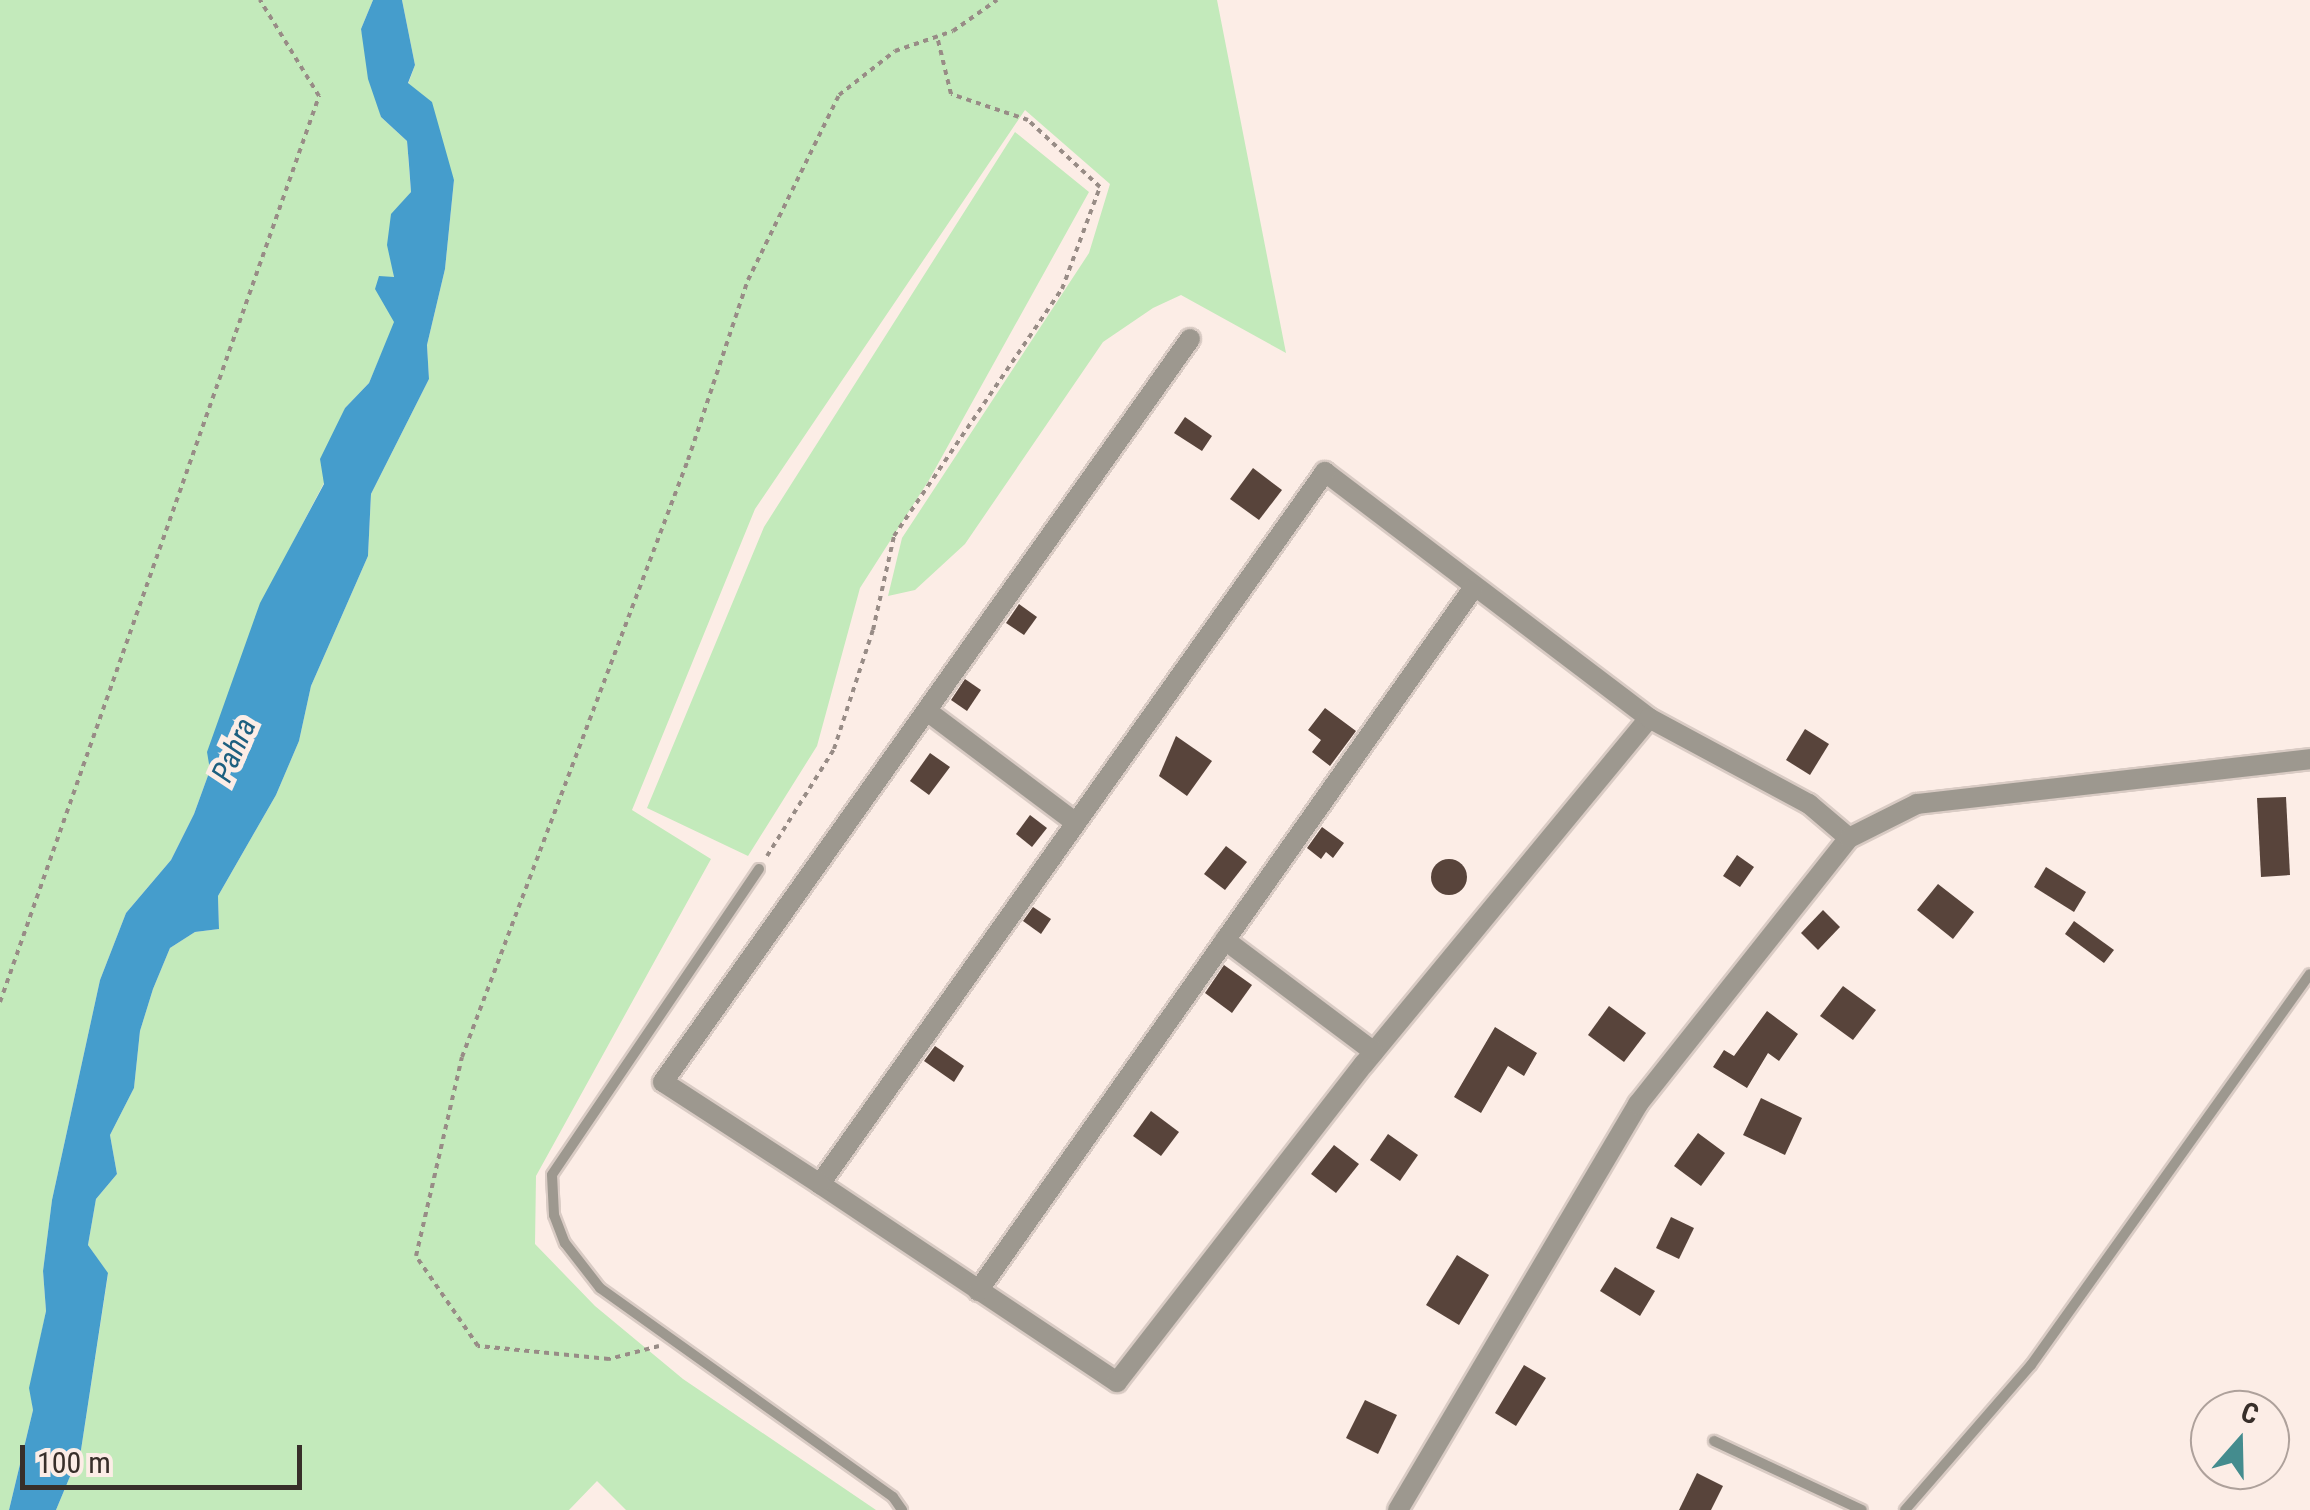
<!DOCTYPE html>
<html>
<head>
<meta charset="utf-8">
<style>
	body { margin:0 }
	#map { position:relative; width:2310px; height:1510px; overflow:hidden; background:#fcede6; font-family:"Roboto Condensed",sans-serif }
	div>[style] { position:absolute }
	.green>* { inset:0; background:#c3eabb }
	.water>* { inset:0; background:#459dcc }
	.building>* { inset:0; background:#58443b }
	.round { border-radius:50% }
	.path>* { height:4px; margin-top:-2px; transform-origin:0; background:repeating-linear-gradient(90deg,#988c86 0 5px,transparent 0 10px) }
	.roads { filter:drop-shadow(2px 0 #d9cbc4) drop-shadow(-2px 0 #d9cbc4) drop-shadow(0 2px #d9cbc4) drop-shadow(0 -2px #d9cbc4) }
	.lane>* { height:10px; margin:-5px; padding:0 5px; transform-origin:5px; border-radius:5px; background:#9d988f }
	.street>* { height:20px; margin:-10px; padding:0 10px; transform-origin:10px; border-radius:10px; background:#9d988f }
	span { translate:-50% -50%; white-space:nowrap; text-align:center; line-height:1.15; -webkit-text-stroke:10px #fcede6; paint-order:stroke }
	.water-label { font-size:30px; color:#1d5f7f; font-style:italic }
	.north { position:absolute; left:2190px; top:1390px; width:100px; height:100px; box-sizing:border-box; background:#fcede6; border:2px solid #aea19b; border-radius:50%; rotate:20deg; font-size:28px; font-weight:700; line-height:40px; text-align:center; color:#382f2a }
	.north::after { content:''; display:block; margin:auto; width:35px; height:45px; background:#448c8e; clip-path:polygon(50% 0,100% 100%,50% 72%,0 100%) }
	.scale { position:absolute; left:20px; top:1445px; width:282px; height:45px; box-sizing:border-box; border:5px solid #382f2a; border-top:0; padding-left:12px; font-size:30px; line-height:35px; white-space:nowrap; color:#382f2a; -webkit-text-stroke:8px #fcede6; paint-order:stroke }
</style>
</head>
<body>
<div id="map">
	<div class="green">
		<i style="clip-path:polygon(0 0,373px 0,361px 29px,381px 117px,407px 141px,411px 192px,392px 214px,395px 322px,369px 383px,345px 408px,324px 483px,293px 542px,194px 814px,171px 860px,126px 913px,100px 980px,52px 1200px,43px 1271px,46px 1311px,30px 1388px,33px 1410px,9px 1510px,0 1510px)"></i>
		<i style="clip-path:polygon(402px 0,1217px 0,1286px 353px,1181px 295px,1153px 308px,1103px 342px,965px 544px,915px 590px,888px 596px,902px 538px,1089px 253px,1110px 184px,1025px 110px,755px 509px,632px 810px,711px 859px,536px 1176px,535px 1244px,595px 1306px,683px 1379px,876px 1510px,626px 1510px,597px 1481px,569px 1510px,56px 1510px,81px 1450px,108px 1274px,88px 1245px,96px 1199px,117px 1174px,110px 1135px,134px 1088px,140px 1031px,153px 989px,170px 948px,195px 932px,219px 929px,218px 896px,276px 795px,299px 741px,311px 686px,368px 556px,371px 494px,429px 379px,427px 345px,445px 269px,454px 180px,408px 84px,415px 65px)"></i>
		<i style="clip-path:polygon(1015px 132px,1089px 192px,929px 480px,860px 588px,817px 746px,748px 856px,647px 808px,764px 527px)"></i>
	</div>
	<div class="water">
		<i style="clip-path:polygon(373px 0,402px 0,415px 65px,408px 83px,432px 102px,454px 180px,445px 269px,427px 345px,429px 379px,371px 494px,368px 556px,311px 686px,299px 741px,276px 795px,218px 896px,219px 929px,195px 932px,170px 948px,153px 989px,140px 1031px,134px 1088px,110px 1135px,117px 1174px,96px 1199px,88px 1245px,108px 1273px,81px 1450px,56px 1510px,9px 1510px,33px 1410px,29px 1388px,46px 1311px,43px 1271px,52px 1200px,100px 980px,126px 913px,171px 860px,194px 814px,210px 770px,207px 752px,260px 603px,324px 484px,320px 459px,345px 408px,369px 383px,394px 322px,375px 289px,379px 276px,394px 277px,387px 245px,391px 214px,411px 192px,409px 165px,407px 141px,381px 117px,368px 79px,361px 29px)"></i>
	</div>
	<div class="building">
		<i style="clip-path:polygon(1185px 417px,1212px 436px,1202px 451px,1174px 433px)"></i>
		<i style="clip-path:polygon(1253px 468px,1282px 490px,1259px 520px,1230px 499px)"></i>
		<i style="clip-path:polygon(1019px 604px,1037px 617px,1024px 635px,1006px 623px)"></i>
		<i style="clip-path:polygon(965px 679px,981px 690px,967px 711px,951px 700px)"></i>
		<i style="clip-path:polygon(1325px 708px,1356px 731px,1330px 766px,1312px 752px,1321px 740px,1308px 730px)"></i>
		<i style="clip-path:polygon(1805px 729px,1829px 744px,1810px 775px,1786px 760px)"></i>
		<i style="clip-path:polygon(1176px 736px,1212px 761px,1187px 796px,1159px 776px)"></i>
		<i style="clip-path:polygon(930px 753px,950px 767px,929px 795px,910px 781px)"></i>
		<i style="clip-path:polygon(2286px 797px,2290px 875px,2261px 877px,2257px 798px)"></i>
		<i style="clip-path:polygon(1030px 815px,1047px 828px,1032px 847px,1016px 834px)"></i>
		<i style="clip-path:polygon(1322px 827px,1344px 843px,1333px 858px,1326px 852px,1321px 859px,1307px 848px)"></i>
		<i style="clip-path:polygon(1226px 846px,1247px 862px,1225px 890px,1204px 874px)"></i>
		<i style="clip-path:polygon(1737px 855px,1754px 867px,1740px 887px,1723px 876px)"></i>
		<i class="round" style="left:1431px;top:859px;width:36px;height:36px"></i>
		<i style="clip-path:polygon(2046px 867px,2086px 892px,2074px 912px,2034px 887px)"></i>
		<i style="clip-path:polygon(1938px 884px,1974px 912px,1953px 939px,1917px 910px)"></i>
		<i style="clip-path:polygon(1033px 907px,1051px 919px,1041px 934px,1023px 921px)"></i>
		<i style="clip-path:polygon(1823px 910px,1840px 927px,1818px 950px,1801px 933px)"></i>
		<i style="clip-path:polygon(2074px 921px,2114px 950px,2104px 963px,2065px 934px)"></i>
		<i style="clip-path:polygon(1224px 965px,1252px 985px,1232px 1013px,1205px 993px)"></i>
		<i style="clip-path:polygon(1843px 986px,1876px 1010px,1853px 1040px,1820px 1016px)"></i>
		<i style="clip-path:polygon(1609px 1006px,1646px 1033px,1624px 1062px,1588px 1035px)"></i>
		<i style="clip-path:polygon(1767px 1011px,1798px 1034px,1779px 1061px,1768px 1053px,1747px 1088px,1713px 1067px,1724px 1050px,1734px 1056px)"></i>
		<i style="clip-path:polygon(1495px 1027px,1537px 1053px,1524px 1076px,1508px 1066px,1481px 1113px,1454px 1097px)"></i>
		<i style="clip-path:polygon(935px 1046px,964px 1066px,954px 1082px,924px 1061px)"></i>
		<i style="clip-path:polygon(1761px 1098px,1802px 1118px,1785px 1155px,1743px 1135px)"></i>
		<i style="clip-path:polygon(1151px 1111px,1179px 1132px,1161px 1156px,1133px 1136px)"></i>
		<i style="clip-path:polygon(1698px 1133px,1725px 1153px,1701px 1186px,1674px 1166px)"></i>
		<i style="clip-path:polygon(1388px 1134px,1418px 1155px,1400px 1181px,1370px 1160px)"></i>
		<i style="clip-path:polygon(1334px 1145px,1359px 1164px,1336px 1193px,1311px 1174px)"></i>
		<i style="clip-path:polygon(1671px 1217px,1694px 1228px,1679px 1259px,1656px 1248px)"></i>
		<i style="clip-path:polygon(1457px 1255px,1489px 1275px,1459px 1325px,1426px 1305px)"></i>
		<i style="clip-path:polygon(1615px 1267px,1655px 1291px,1640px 1316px,1600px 1291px)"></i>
		<i style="clip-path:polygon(1524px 1365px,1546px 1378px,1516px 1426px,1495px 1413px)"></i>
		<i style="clip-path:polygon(1365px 1400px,1397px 1415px,1378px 1454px,1346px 1438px)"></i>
		<i style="clip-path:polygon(1697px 1473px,1723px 1486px,1711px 1510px,1679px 1510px)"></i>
	</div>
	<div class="path">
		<i style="left:767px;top:856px;width:126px;rotate:-57.9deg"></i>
		<i style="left:834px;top:749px;width:125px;rotate:-71.9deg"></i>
		<i style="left:873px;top:630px;width:96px;rotate:-77.4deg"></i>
		<i style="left:894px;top:536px;width:299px;rotate:-55.8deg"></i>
		<i style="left:1062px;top:289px;width:109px;rotate:-69.6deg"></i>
		<i style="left:1100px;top:187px;width:98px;rotate:-137.1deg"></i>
		<i style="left:1028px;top:120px;width:81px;rotate:-161.3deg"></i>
		<i style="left:951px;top:94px;width:60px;rotate:-103.6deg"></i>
		<i style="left:0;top:1002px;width:961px;rotate:-70.6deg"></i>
		<i style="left:319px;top:96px;width:113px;rotate:-121.6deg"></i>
		<i style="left:659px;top:1346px;width:52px;rotate:165.4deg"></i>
		<i style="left:609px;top:1359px;width:132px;rotate:-174.3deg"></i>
		<i style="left:478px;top:1346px;width:109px;rotate:-124.6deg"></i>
		<i style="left:416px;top:1256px;width:204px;rotate:-77deg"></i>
		<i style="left:462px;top:1057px;width:638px;rotate:-69.27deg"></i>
		<i style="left:688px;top:460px;width:190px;rotate:-71.6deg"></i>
		<i style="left:748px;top:280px;width:206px;rotate:-63.8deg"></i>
		<i style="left:839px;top:95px;width:71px;rotate:-38.2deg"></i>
		<i style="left:895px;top:51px;width:61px;rotate:-19deg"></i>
		<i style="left:953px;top:31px;width:54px;rotate:-35.2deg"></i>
	</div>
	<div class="roads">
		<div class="lane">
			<i style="left:759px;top:869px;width:369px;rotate:124.1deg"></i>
			<i style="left:552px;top:1175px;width:40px;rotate:87.1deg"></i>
			<i style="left:554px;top:1215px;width:30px;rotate:69deg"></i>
			<i style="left:565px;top:1243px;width:57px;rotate:52.1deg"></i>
			<i style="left:600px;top:1288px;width:360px;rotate:35.5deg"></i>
			<i style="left:893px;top:1497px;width:16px;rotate:55deg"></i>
			<i style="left:1714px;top:1441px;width:163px;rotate:25deg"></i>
			<i style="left:1905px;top:1510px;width:192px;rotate:-49deg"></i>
			<i style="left:2031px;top:1365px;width:480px;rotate:-54.5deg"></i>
		</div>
		<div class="street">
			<i style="left:927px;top:711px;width:186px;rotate:36.9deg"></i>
			<i style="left:1649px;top:718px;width:407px;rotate:-142.8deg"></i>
			<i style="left:1325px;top:472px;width:873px;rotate:125.35deg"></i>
			<i style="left:820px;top:1184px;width:357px;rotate:33.7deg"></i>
			<i style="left:1117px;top:1382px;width:403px;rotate:-52.2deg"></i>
			<i style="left:1364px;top:1064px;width:448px;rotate:-50.5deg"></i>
			<i style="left:1649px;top:718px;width:182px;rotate:28.3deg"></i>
			<i style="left:1809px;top:804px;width:52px;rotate:40.4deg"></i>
			<i style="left:1225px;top:940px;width:186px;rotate:36.9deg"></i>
			<i style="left:820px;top:1184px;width:187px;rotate:-147deg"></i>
			<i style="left:663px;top:1082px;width:911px;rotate:-54.65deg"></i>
			<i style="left:978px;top:1291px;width:858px;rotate:-54.83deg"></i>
			<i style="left:1398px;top:1510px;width:472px;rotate:-59.4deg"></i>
			<i style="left:1638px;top:1104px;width:340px;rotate:-51.6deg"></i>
			<i style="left:1849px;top:838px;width:76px;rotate:-26.6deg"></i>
			<i style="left:1917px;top:804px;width:396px;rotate:-6.5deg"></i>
		</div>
	</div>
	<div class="water-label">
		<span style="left:234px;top:750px;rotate:-66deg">Pahra</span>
	</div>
	<div class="north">С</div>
	<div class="scale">100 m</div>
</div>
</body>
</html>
